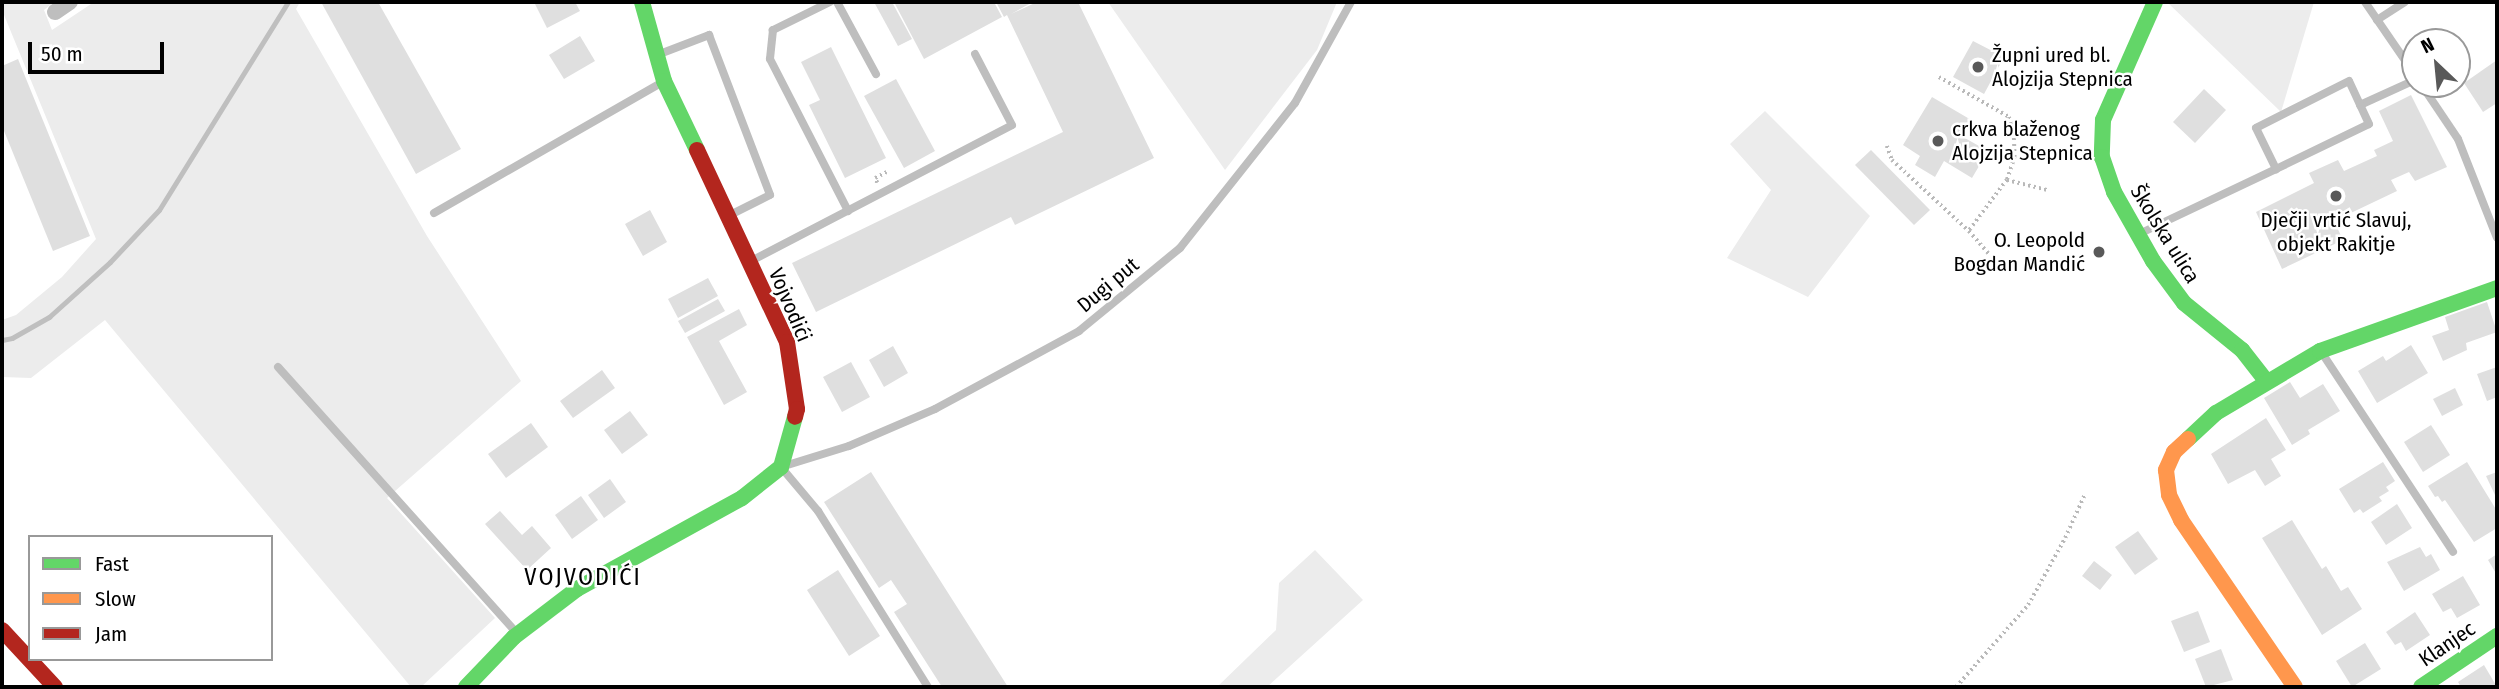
<!DOCTYPE html>
<html>
<head>
<meta charset="utf-8">
<style>
	body { margin:0 }
	#map { position:relative; width:2499px; height:689px; overflow:hidden; background:#fff; font-family:"Fira Sans Condensed",sans-serif }
	div>[style] { position:absolute }
	.green>* { inset:0; background:#ececec }
	.stream>* { height:5px; margin:-2.5px; padding:0 2.5px; transform-origin:2.5px; border-radius:2.5px; background:#bfbfbf }
	.building>* { inset:0; background:#dfdfdf }
	.path>* { height:3.5px; margin-top:-1.75px; transform-origin:0; background:repeating-linear-gradient(90deg,#b9b9b9 0 2px,transparent 0 5.5px) }
	.lane>* { height:8px; margin:-4px; padding:0 4px; transform-origin:4px; border-radius:4px; background:#bebebe }
	.street>* { height:16px; margin:-8px; padding:0 8px; transform-origin:8px; border-radius:8px; background:#bebebe }
	.fast>* { height:16px; margin:-8px; padding:0 8px; transform-origin:8px; border-radius:8px; background:#63d668 }
	.slow>* { height:16px; margin:-8px; padding:0 8px; transform-origin:8px; border-radius:8px; background:#ff974d }
	.jam>* { height:16px; margin:-8px; padding:0 8px; transform-origin:8px; border-radius:8px; background:#b3261e }
	.dots>* { width:19px; height:19px; translate:-50% -50%; box-sizing:border-box; border:4px solid #fff; border-radius:50% }
	span { translate:-50% -50%; white-space:nowrap; text-align:center; line-height:1.15; -webkit-text-stroke:5px #fff; paint-order:stroke }
	.poi-label { font-size:21px; color:#000 }
	.left { translate:0 -50%; text-align:left }
	.right { translate:-100% -50%; text-align:right }
	.street-label { font-size:21px; color:#000 }
	.quarter-label { font-size:24px; color:#000; letter-spacing:2px }
	.frame { position:absolute; inset:0; border:4px solid #000; pointer-events:none }
	.legend { position:absolute; left:28px; top:535px; width:245px; height:126px; box-sizing:border-box; background:#fff; border:2px solid #999; margin:0; padding:9px 12px; list-style:none; font-size:21px; color:#000 }
	.legend li { display:flex; align-items:center; gap:14px; height:35px }
	.legend b { width:35px; border:2px solid #999 }
	.north { position:absolute; left:2401px; top:28px; width:70px; height:70px; box-sizing:border-box; background:#fff; border:2px solid #999; border-radius:50%; rotate:334deg; font-size:19px; font-weight:700; line-height:28px; text-align:center; color:#000 }
	.north::after { content:''; display:block; margin:auto; width:24px; height:32px; background:#595959; clip-path:polygon(50% 0,100% 100%,50% 72%,0 100%) }
	.scale { position:absolute; left:28px; top:42px; width:136px; height:32px; box-sizing:border-box; border:4px solid #000; border-top:0; padding-left:9px; font-size:21px; line-height:24px; white-space:nowrap; color:#000; -webkit-text-stroke:5px #fff; paint-order:stroke }
</style>
</head>
<body>
<div id="map">
	<div class="green">
		<i style="clip-path:polygon(2px 2px,54px 2px,44px 10px,52px 30px,94px 2px,300px 2px,296px 9px,427px 236px,521px 381px,387px 498px,495px 618px,421px 687px,411px 687px,105px 320px,31px 378px,2px 377px,2px 320px,16px 315px,62px 277px,96px 239px,2px 10px)"></i>
		<i style="clip-path:polygon(1108px 2px,1337px 2px,1317px 50px,1225px 170px)"></i>
		<i style="clip-path:polygon(2167px 2px,2314px 2px,2281px 112px)"></i>
		<i style="clip-path:polygon(1765px 111px,1870px 216px,1808px 297px,1727px 258px,1771px 190px,1730px 144px)"></i>
		<i style="clip-path:polygon(1315px 550px,1363px 600px,1267px 687px,1217px 687px,1276px 630px,1279px 583px)"></i>
	</div>
	<div class="stream">
		<i style="left:2px;top:340px;width:10px;rotate:-11deg"></i>
		<i style="left:12px;top:338px;width:43px;rotate:-29.6deg"></i>
		<i style="left:49px;top:317px;width:82px;rotate:-42deg"></i>
		<i style="left:110px;top:262px;width:71px;rotate:-46.7deg"></i>
		<i style="left:159px;top:210px;width:245px;rotate:-58.2deg"></i>
	</div>
	<div class="building">
		<i style="clip-path:polygon(321px 2px,378px 2px,461px 149px,416px 174px)"></i>
		<i style="clip-path:polygon(534px 2px,575px 2px,580px 11px,547px 28px)"></i>
		<i style="clip-path:polygon(874px 2px,892px 2px,912px 39px,898px 46px)"></i>
		<i style="clip-path:polygon(894px 2px,994px 2px,1002px 17px,924px 59px)"></i>
		<i style="clip-path:polygon(996px 2px,1033px 2px,1011px 14px,1037px 2px,1078px 2px,1154px 158px,1015px 225px,1011px 217px,816px 312px,792px 263px,1063px 132px,1007px 15px,1004px 17px)"></i>
		<i style="clip-path:polygon(580px 36px,595px 61px,564px 79px,549px 55px)"></i>
		<i style="clip-path:polygon(1973px 41px,2004px 57px,1984px 94px,1953px 77px)"></i>
		<i style="clip-path:polygon(831px 47px,886px 158px,845px 178px,809px 105px,820px 100px,801px 62px)"></i>
		<i style="clip-path:polygon(18px 59px,90px 236px,53px 251px,2px 126px,2px 66px)"></i>
		<i style="clip-path:polygon(2497px 60px,2497px 103px,2483px 112px,2464px 83px)"></i>
		<i style="clip-path:polygon(896px 79px,935px 151px,904px 168px,864px 96px)"></i>
		<i style="clip-path:polygon(2204px 89px,2226px 110px,2195px 143px,2173px 122px)"></i>
		<i style="clip-path:polygon(2411px 95px,2447px 167px,2415px 181px,2409px 172px,2391px 180px,2397px 191px,2334px 221px,2343px 240px,2282px 269px,2256px 212px,2314px 183px,2309px 173px,2338px 160px,2344px 171px,2377px 156px,2374px 150px,2393px 141px,2379px 111px)"></i>
		<i style="clip-path:polygon(1932px 97px,1973px 121px,1963px 137px,1988px 151px,1972px 178px,1944px 161px,1935px 177px,1915px 165px,1920px 156px,1903px 145px)"></i>
		<i style="clip-path:polygon(1871px 150px,1930px 210px,1914px 225px,1855px 165px)"></i>
		<i style="clip-path:polygon(650px 210px,667px 242px,643px 256px,625px 224px)"></i>
		<i style="clip-path:polygon(708px 278px,718px 296px,678px 318px,668px 299px)"></i>
		<i style="clip-path:polygon(718px 299px,725px 311px,685px 333px,678px 321px)"></i>
		<i style="clip-path:polygon(2487px 302px,2497px 332px,2466px 343px,2467px 350px,2443px 361px,2432px 336px,2449px 330px,2445px 317px)"></i>
		<i style="clip-path:polygon(739px 309px,747px 325px,719px 341px,747px 392px,724px 405px,687px 337px)"></i>
		<i style="clip-path:polygon(2411px 345px,2428px 373px,2377px 403px,2358px 371px,2383px 356px,2386px 361px)"></i>
		<i style="clip-path:polygon(893px 346px,908px 373px,884px 387px,869px 360px)"></i>
		<i style="clip-path:polygon(851px 362px,870px 397px,842px 412px,823px 377px)"></i>
		<i style="clip-path:polygon(2497px 367px,2497px 397px,2487px 401px,2477px 374px)"></i>
		<i style="clip-path:polygon(602px 370px,615px 388px,573px 418px,560px 401px)"></i>
		<i style="clip-path:polygon(2290px 382px,2300px 398px,2323px 384px,2340px 411px,2308px 430px,2310px 434px,2292px 445px,2264px 398px)"></i>
		<i style="clip-path:polygon(2455px 388px,2463px 405px,2442px 416px,2433px 399px)"></i>
		<i style="clip-path:polygon(630px 411px,648px 435px,622px 454px,604px 430px)"></i>
		<i style="clip-path:polygon(2266px 418px,2286px 450px,2271px 459px,2281px 476px,2265px 486px,2255px 470px,2228px 484px,2211px 454px)"></i>
		<i style="clip-path:polygon(531px 423px,548px 447px,506px 478px,488px 454px)"></i>
		<i style="clip-path:polygon(2431px 425px,2450px 455px,2423px 472px,2404px 442px)"></i>
		<i style="clip-path:polygon(2383px 462px,2395px 481px,2386px 487px,2389px 491px,2379px 497px,2382px 501px,2363px 513px,2360px 509px,2354px 513px,2339px 489px)"></i>
		<i style="clip-path:polygon(2467px 462px,2497px 511px,2497px 528px,2474px 542px,2445px 500px,2442px 502px,2438px 496px,2435px 497px,2428px 486px)"></i>
		<i style="clip-path:polygon(871px 472px,1008px 687px,942px 687px,894px 612px,907px 604px,891px 580px,879px 588px,824px 502px)"></i>
		<i style="clip-path:polygon(2497px 472px,2497px 494px,2495px 495px,2486px 476px)"></i>
		<i style="clip-path:polygon(610px 479px,626px 502px,604px 518px,588px 495px)"></i>
		<i style="clip-path:polygon(581px 496px,598px 520px,572px 539px,555px 515px)"></i>
		<i style="clip-path:polygon(2397px 504px,2412px 528px,2386px 545px,2371px 522px)"></i>
		<i style="clip-path:polygon(500px 511px,522px 535px,532px 526px,551px 548px,527px 570px,485px 524px)"></i>
		<i style="clip-path:polygon(2292px 520px,2322px 569px,2326px 566px,2341px 591px,2348px 587px,2362px 609px,2322px 635px,2262px 538px)"></i>
		<i style="clip-path:polygon(2138px 531px,2158px 559px,2135px 575px,2115px 547px)"></i>
		<i style="clip-path:polygon(2420px 547px,2426px 557px,2431px 554px,2440px 570px,2404px 591px,2387px 562px)"></i>
		<i style="clip-path:polygon(2497px 554px,2497px 575px,2488px 560px)"></i>
		<i style="clip-path:polygon(2094px 561px,2112px 575px,2100px 590px,2082px 576px)"></i>
		<i style="clip-path:polygon(838px 570px,880px 636px,849px 656px,807px 590px)"></i>
		<i style="clip-path:polygon(2463px 576px,2480px 605px,2457px 618px,2451px 608px,2443px 612px,2432px 594px)"></i>
		<i style="clip-path:polygon(2198px 611px,2210px 642px,2184px 652px,2171px 621px)"></i>
		<i style="clip-path:polygon(2415px 612px,2430px 635px,2406px 651px,2401px 642px,2395px 645px,2386px 632px)"></i>
		<i style="clip-path:polygon(2365px 643px,2381px 669px,2352px 687px,2336px 661px)"></i>
		<i style="clip-path:polygon(2221px 649px,2233px 680px,2206px 687px,2195px 659px)"></i>
		<i style="clip-path:polygon(2484px 665px,2497px 687px,2461px 687px,2458px 682px)"></i>
	</div>
	<div class="path">
		<i style="left:1939px;top:77px;width:81px;rotate:29.7deg"></i>
		<i style="left:2009px;top:117px;width:17px;rotate:73deg"></i>
		<i style="left:2014px;top:133px;width:24px;rotate:88deg"></i>
		<i style="left:2015px;top:157px;width:24px;rotate:109deg"></i>
		<i style="left:2007px;top:180px;width:64px;rotate:126.7deg"></i>
		<i style="left:1969px;top:231px;width:33px;rotate:49deg"></i>
		<i style="left:1887px;top:146px;width:15px;rotate:70deg"></i>
		<i style="left:1892px;top:160px;width:105px;rotate:42.7deg"></i>
		<i style="left:2007px;top:180px;width:41px;rotate:14deg"></i>
		<i style="left:877px;top:183px;width:5px;rotate:-112deg"></i>
		<i style="left:875px;top:178px;width:13px;rotate:-27deg"></i>
		<i style="left:1956px;top:687px;width:109px;rotate:-48.7deg"></i>
		<i style="left:2028px;top:605px;width:77px;rotate:-61.1deg"></i>
		<i style="left:2065px;top:538px;width:48px;rotate:-65.6deg"></i>
	</div>
	<div class="lane">
		<i style="left:830px;top:2px;width:64px;rotate:153.8deg"></i>
		<i style="left:773px;top:30px;width:29px;rotate:96deg"></i>
		<i style="left:770px;top:59px;width:171px;rotate:62.8deg"></i>
		<i style="left:837px;top:2px;width:82px;rotate:61.6deg"></i>
		<i style="left:2365px;top:2px;width:88px;rotate:55.6deg"></i>
		<i style="left:2377px;top:20px;width:33px;rotate:-33deg"></i>
		<i style="left:657px;top:55px;width:56px;rotate:-21deg"></i>
		<i style="left:709px;top:35px;width:171px;rotate:69.1deg"></i>
		<i style="left:770px;top:195px;width:45px;rotate:153.4deg"></i>
		<i style="left:2421px;top:84px;width:66px;rotate:56.1deg"></i>
		<i style="left:2458px;top:139px;width:106px;rotate:68.5deg"></i>
		<i style="left:2360px;top:105px;width:60px;rotate:-24.4deg"></i>
		<i style="left:434px;top:213px;width:262px;rotate:-29.8deg"></i>
		<i style="left:2139px;top:234px;width:152px;rotate:-25.4deg"></i>
		<i style="left:2276px;top:169px;width:103px;rotate:-25.8deg"></i>
		<i style="left:2369px;top:124px;width:47px;rotate:-114.9deg"></i>
		<i style="left:2349px;top:81px;width:104px;rotate:153.2deg"></i>
		<i style="left:2256px;top:128px;width:46px;rotate:64deg"></i>
		<i style="left:751px;top:261px;width:294px;rotate:-27.5deg"></i>
		<i style="left:1012px;top:125px;width:80px;rotate:-117.5deg"></i>
		<i style="left:2322px;top:353px;width:238px;rotate:56.6deg"></i>
		<i style="left:278px;top:367px;width:356px;rotate:48.1deg"></i>
		<i style="left:928px;top:687px;width:208px;rotate:-122deg"></i>
		<i style="left:818px;top:511px;width:57px;rotate:-130.1deg"></i>
		<i style="left:781px;top:467px;width:71px;rotate:-17.2deg"></i>
		<i style="left:849px;top:446px;width:94px;rotate:-23.3deg"></i>
		<i style="left:935px;top:409px;width:164px;rotate:-28.4deg"></i>
		<i style="left:1079px;top:331px;width:131px;rotate:-39.4deg"></i>
		<i style="left:1180px;top:248px;width:185px;rotate:-51.6deg"></i>
		<i style="left:1295px;top:103px;width:115px;rotate:-61deg"></i>
	</div>
	<div class="street">
		<i style="left:55px;top:12px;width:18px;rotate:-34deg"></i>
	</div>
	<div class="fast">
		<i style="left:642px;top:2px;width:82px;rotate:74.4deg"></i>
		<i style="left:664px;top:81px;width:76px;rotate:64.4deg"></i>
		<i style="left:2155px;top:2px;width:129px;rotate:113.8deg"></i>
		<i style="left:2103px;top:120px;width:37px;rotate:92deg"></i>
		<i style="left:2102px;top:157px;width:37px;rotate:71deg"></i>
		<i style="left:2114px;top:192px;width:79px;rotate:60.5deg"></i>
		<i style="left:2153px;top:261px;width:52px;rotate:53.6deg"></i>
		<i style="left:2184px;top:303px;width:75px;rotate:39deg"></i>
		<i style="left:2242px;top:350px;width:39px;rotate:52deg"></i>
		<i style="left:2188px;top:439px;width:38px;rotate:-43deg"></i>
		<i style="left:2216px;top:413px;width:121px;rotate:-30.8deg"></i>
		<i style="left:2320px;top:351px;width:188px;rotate:-19.6deg"></i>
		<i style="left:466px;top:687px;width:69px;rotate:-46.2deg"></i>
		<i style="left:514px;top:637px;width:79px;rotate:-37.3deg"></i>
		<i style="left:577px;top:589px;width:188px;rotate:-28.9deg"></i>
		<i style="left:742px;top:498px;width:50px;rotate:-38.5deg"></i>
		<i style="left:781px;top:467px;width:52px;rotate:-74.4deg"></i>
		<i style="left:2421px;top:687px;width:92px;rotate:-33.9deg"></i>
	</div>
	<div class="slow">
		<i style="left:2188px;top:439px;width:19px;rotate:137deg"></i>
		<i style="left:2174px;top:452px;width:20px;rotate:114deg"></i>
		<i style="left:2166px;top:470px;width:25px;rotate:83deg"></i>
		<i style="left:2169px;top:495px;width:28px;rotate:64deg"></i>
		<i style="left:2181px;top:520px;width:202px;rotate:55.7deg"></i>
	</div>
	<div class="jam">
		<i style="left:697px;top:150px;width:212px;rotate:64.9deg"></i>
		<i style="left:787px;top:342px;width:68px;rotate:81.5deg"></i>
		<i style="left:797px;top:409px;width:8px;rotate:104deg"></i>
		<i style="left:2px;top:630px;width:78px;rotate:47.1deg"></i>
	</div>
	<div class="dots">
		<i style="left:1978px;top:67px;background:#595959"></i>
		<i style="left:1938px;top:141px;background:#595959"></i>
		<i style="left:2336px;top:196px;background:#595959"></i>
		<i style="left:2099px;top:252px;background:#595959"></i>
	</div>
	<div class="poi-label">
		<span class="left" style="left:1992px;top:67px">Župni ured bl.<br>Alojzija Stepnica</span>
		<span class="left" style="left:1952px;top:141px">crkva blaženog<br>Alojzija Stepnica</span>
		<span style="left:2336px;top:232px">Dječji vrtić Slavuj,<br>objekt Rakitje</span>
		<span class="right" style="left:2085px;top:252px">O. Leopold<br>Bogdan Mandić</span>
	</div>
	<div class="street-label">
		<span style="left:2165px;top:234px;rotate:58deg">Školska ulica</span>
		<span style="left:1108px;top:285px;rotate:-40deg">Dugi put</span>
		<span style="left:790px;top:305px;rotate:67deg">Vojvodići</span>
		<span style="left:2447px;top:644px;rotate:-34deg">Klanjec</span>
	</div>
	<div class="quarter-label">
		<span style="left:583px;top:578px">VOJVODIĆI</span>
	</div>
	<div class="frame"></div>
	<ul class="legend">
	<li><b style="height:9px;background:#63d668"></b>Fast</li>
	<li><b style="height:9px;background:#ff974d"></b>Slow</li>
	<li><b style="height:9px;background:#b3261e"></b>Jam</li>
	</ul>
	<div class="north">N</div>
	<div class="scale">50 m</div>
</div>
</body>
</html>
